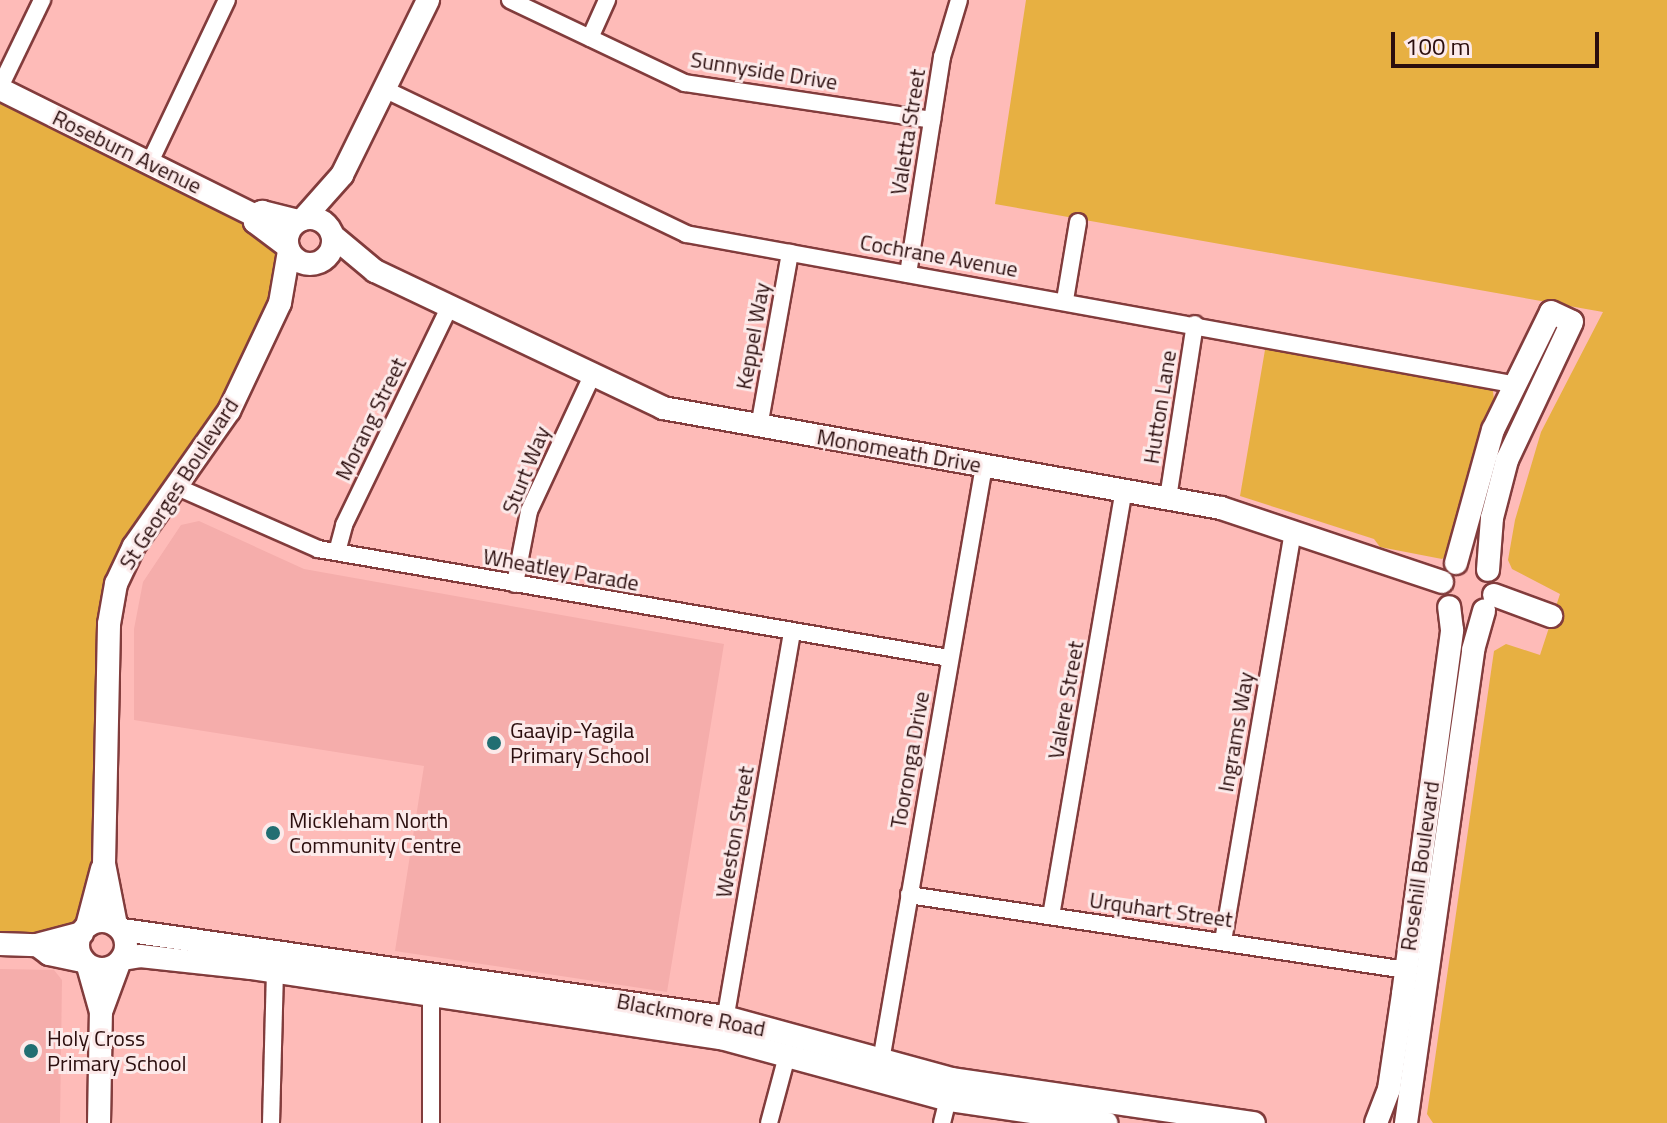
<!DOCTYPE html>
<html>
<head>
<meta charset="utf-8">
<style>
	body { margin:0 }
	#map { position:relative; width:1667px; height:1123px; overflow:hidden; background:#febbb8; font-family:"Titillium Web",sans-serif }
	div>[style] { position:absolute }
	.built>* { inset:0; background:#f5adab }
	.green>* { inset:0; background:#e7b042 }
	.roads { filter:drop-shadow(2px 0 #823c3c) drop-shadow(-2px 0 #823c3c) drop-shadow(0 2px #823c3c) drop-shadow(0 -2px #823c3c) }
	.street>* { height:16px; margin:-8px; padding:0 8px; transform-origin:8px; border-radius:8px; background:#fff }
	.secondary>* { height:22px; margin:-11px; padding:0 11px; transform-origin:11px; border-radius:11px; background:#fff }
	.secondary>.ring { margin:-11px; padding:0; box-sizing:content-box; background:none; border:22px solid #fff; border-radius:50% }
	.dots>* { width:22px; height:22px; translate:-50% -50%; box-sizing:border-box; border:4px solid #fceaea; border-radius:50% }
	span { translate:-50% -50%; white-space:nowrap; text-align:center; line-height:1.15; -webkit-text-stroke:6px #fceaea; paint-order:stroke }
	.street-label { font-size:22px; color:#2b0e0e }
	.poi-label { font-size:22px; color:#2b0e0e }
	.left { translate:0 -50%; text-align:left }
	.scale { position:absolute; left:1391px; top:32px; width:208px; height:36px; box-sizing:border-box; border:4px solid #2b0e0e; border-top:0; padding-left:10px; font-size:24px; line-height:28px; white-space:nowrap; color:#2b0e0e; -webkit-text-stroke:6px #fceaea; paint-order:stroke }
</style>
</head>
<body>
<div id="map">
	<div class="built">
		<i style="clip-path:polygon(199px 521px,304px 569px,724px 644px,667px 992px,395px 951px,424px 766px,134px 720px,134px 629px,143px 582px,181px 525px)"></i>
		<i style="clip-path:polygon(0 969px,54px 970px,62px 980px,60px 1123px,0 1123px)"></i>
	</div>
	<div class="green">
		<i style="clip-path:polygon(1026px 0,1667px 0,1667px 1123px,1433px 1123px,1427px 1114px,1494px 651px,1506px 644px,1540px 655px,1560px 594px,1512px 569px,1508px 560px,1515px 520px,1541px 432px,1603px 312px,995px 204px)"></i>
		<i style="clip-path:polygon(0 89px,150px 162px,289px 251px,229px 411px,122px 569px,104px 864px,87px 926px,0 944px)"></i>
		<i style="clip-path:polygon(1266px 344px,1486px 385px,1493px 391px,1495px 408px,1486px 414px,1462px 495px,1467px 504px,1450px 552px,1442px 559px,1380px 547px,1374px 539px,1240px 496px)"></i>
	</div>
	<div class="roads">
		<div class="street">
			<i style="left:510px;top:0;width:194px;rotate:25.4deg"></i>
			<i style="left:685px;top:83px;width:250px;rotate:8.5deg"></i>
			<i style="left:590px;top:38px;width:42px;rotate:-65.9deg"></i>
			<i style="left:0;top:87px;width:97px;rotate:-64.2deg"></i>
			<i style="left:384px;top:89px;width:335px;rotate:25.6deg"></i>
			<i style="left:686px;top:234px;width:840px;rotate:10.29deg"></i>
			<i style="left:150px;top:162px;width:179px;rotate:-64.6deg"></i>
			<i style="left:908px;top:274px;width:220px;rotate:-81.1deg"></i>
			<i style="left:942px;top:57px;width:59px;rotate:-73.4deg"></i>
			<i style="left:1065px;top:300px;width:79px;rotate:-80.5deg"></i>
			<i style="left:759px;top:427px;width:177px;rotate:-79.9deg"></i>
			<i style="left:177px;top:487px;width:154px;rotate:23.7deg"></i>
			<i style="left:318px;top:549px;width:640px;rotate:9.8deg"></i>
			<i style="left:1168px;top:498px;width:176px;rotate:-81.2deg"></i>
			<i style="left:337px;top:552px;width:28px;rotate:-75deg"></i>
			<i style="left:344px;top:525px;width:243px;rotate:-64.2deg"></i>
			<i style="left:515px;top:584px;width:74px;rotate:-79.1deg"></i>
			<i style="left:529px;top:511px;width:149px;rotate:-65deg"></i>
			<i style="left:909px;top:895px;width:503px;rotate:8.58deg"></i>
			<i style="left:1051px;top:916px;width:431px;rotate:-80.3deg"></i>
			<i style="left:1223px;top:941px;width:416px;rotate:-80.3deg"></i>
			<i style="left:724px;top:1026px;width:398px;rotate:-80.2deg"></i>
			<i style="left:881px;top:1061px;width:604px;rotate:-80.18deg"></i>
			<i style="left:271px;top:1123px;width:151px;rotate:-88.5deg"></i>
			<i style="left:431px;top:1123px;width:127px;rotate:-90deg"></i>
			<i style="left:769px;top:1123px;width:69px;rotate:-75deg"></i>
			<i style="left:942px;top:1123px;width:34px;rotate:-76deg"></i>
		</div>
		<div class="secondary">
			<i style="left:0;top:89px;width:284px;rotate:26.4deg"></i>
			<i style="left:254px;top:215px;width:9px;rotate:-21deg"></i>
			<i style="left:262px;top:212px;width:37px;rotate:14deg"></i>
			<i style="left:254px;top:215px;width:7px;rotate:82deg"></i>
			<i style="left:255px;top:222px;width:40px;rotate:37deg"></i>
			<i class="ring" style="left:287px;top:218px;width:24px;height:24px"></i>
			<i style="left:303px;top:219px;width:59px;rotate:-48.4deg"></i>
			<i style="left:342px;top:175px;width:195px;rotate:-63.8deg"></i>
			<i style="left:333px;top:236px;width:55px;rotate:39.8deg"></i>
			<i style="left:375px;top:271px;width:319px;rotate:25.4deg"></i>
			<i style="left:663px;top:408px;width:567px;rotate:10.16deg"></i>
			<i style="left:1221px;top:508px;width:233px;rotate:18.5deg"></i>
			<i style="left:1456px;top:563px;width:138px;rotate:-74.5deg"></i>
			<i style="left:1493px;top:430px;width:131px;rotate:-63.8deg"></i>
			<i style="left:1551px;top:312px;width:23px;rotate:25deg"></i>
			<i style="left:1572px;top:322px;width:153px;rotate:115.2deg"></i>
			<i style="left:1507px;top:460px;width:60px;rotate:104.5deg"></i>
			<i style="left:1492px;top:518px;width:52px;rotate:94.4deg"></i>
			<i style="left:1494px;top:595px;width:61px;rotate:20.2deg"></i>
			<i class="ring" style="left:78px;top:921px;width:26px;height:26px"></i>
			<i style="left:116px;top:925px;width:62px;rotate:-101.1deg"></i>
			<i style="left:104px;top:864px;width:240px;rotate:-88.8deg"></i>
			<i style="left:109px;top:624px;width:41px;rotate:-80.1deg"></i>
			<i style="left:116px;top:584px;width:42px;rotate:-64.7deg"></i>
			<i style="left:134px;top:546px;width:165px;rotate:-54.9deg"></i>
			<i style="left:229px;top:411px;width:119px;rotate:-64.7deg"></i>
			<i style="left:280px;top:303px;width:53px;rotate:-80.2deg"></i>
			<i style="left:87px;top:926px;width:59px;rotate:-75.3deg"></i>
			<i style="left:123px;top:930px;width:608px;rotate:8.22deg"></i>
			<i style="left:725px;top:1017px;width:234px;rotate:15.3deg"></i>
			<i style="left:951px;top:1079px;width:306px;rotate:8.3deg"></i>
			<i style="left:0;top:944px;width:37px;rotate:2deg"></i>
			<i style="left:37px;top:945px;width:47px;rotate:-14.9deg"></i>
			<i style="left:37px;top:945px;width:15px;rotate:37deg"></i>
			<i style="left:49px;top:954px;width:34px;rotate:12deg"></i>
			<i style="left:123px;top:959px;width:17px;rotate:-10deg"></i>
			<i style="left:140px;top:956px;width:112px;rotate:6.2deg"></i>
			<i style="left:251px;top:968px;width:475px;rotate:8.5deg"></i>
			<i style="left:721px;top:1038px;width:236px;rotate:15.2deg"></i>
			<i style="left:949px;top:1100px;width:159px;rotate:8.3deg"></i>
			<i style="left:88px;top:966px;width:48px;rotate:74.2deg"></i>
			<i style="left:99px;top:1123px;width:111px;rotate:-89deg"></i>
			<i style="left:101px;top:1012px;width:49px;rotate:-69.7deg"></i>
			<i style="left:1376px;top:1123px;width:36px;rotate:-69deg"></i>
			<i style="left:1389px;top:1089px;width:96px;rotate:-81.6deg"></i>
			<i style="left:1403px;top:994px;width:367px;rotate:-82.3deg"></i>
			<i style="left:1452px;top:630px;width:23px;rotate:-97deg"></i>
			<i style="left:1406px;top:1123px;width:478px;rotate:-81.9deg"></i>
			<i style="left:1473px;top:650px;width:41px;rotate:-74.2deg"></i>
		</div>
	</div>
	<div class="dots">
		<i style="left:494px;top:743px;background:#226e72"></i>
		<i style="left:273px;top:833px;background:#226e72"></i>
		<i style="left:31px;top:1051px;background:#226e72"></i>
	</div>
	<div class="street-label">
		<span style="left:764px;top:71px;rotate:9deg">Sunnyside Drive</span>
		<span style="left:908px;top:132px;rotate:-81deg">Valetta Street</span>
		<span style="left:127px;top:152px;rotate:26deg">Roseburn Avenue</span>
		<span style="left:939px;top:256px;rotate:10deg">Cochrane Avenue</span>
		<span style="left:753px;top:336px;rotate:-80deg">Keppel Way</span>
		<span style="left:1160px;top:407px;rotate:-81deg">Hutton Lane</span>
		<span style="left:371px;top:419px;rotate:-64deg">Morang Street</span>
		<span style="left:899px;top:451px;rotate:10deg">Monomeath Drive</span>
		<span style="left:526px;top:470px;rotate:-68deg">Sturt Way</span>
		<span style="left:179px;top:484px;rotate:-57deg">St Georges Boulevard</span>
		<span style="left:561px;top:570px;rotate:10deg">Wheatley Parade</span>
		<span style="left:1066px;top:700px;rotate:-80deg">Valere Street</span>
		<span style="left:1236px;top:732px;rotate:-80deg">Ingrams Way</span>
		<span style="left:910px;top:760px;rotate:-80deg">Tooronga Drive</span>
		<span style="left:735px;top:832px;rotate:-80deg">Weston Street</span>
		<span style="left:1420px;top:866px;rotate:-82deg">Rosehill Boulevard</span>
		<span style="left:1161px;top:910px;rotate:8deg">Urquhart Street</span>
		<span style="left:691px;top:1015px;rotate:11deg">Blackmore Road</span>
	</div>
	<div class="poi-label">
		<span class="left" style="left:510px;top:743px">Gaayip-Yagila<br>Primary School</span>
		<span class="left" style="left:289px;top:833px">Mickleham North<br>Community Centre</span>
		<span class="left" style="left:47px;top:1051px">Holy Cross<br>Primary School</span>
	</div>
	<div class="scale">100 m</div>
</div>
</body>
</html>
